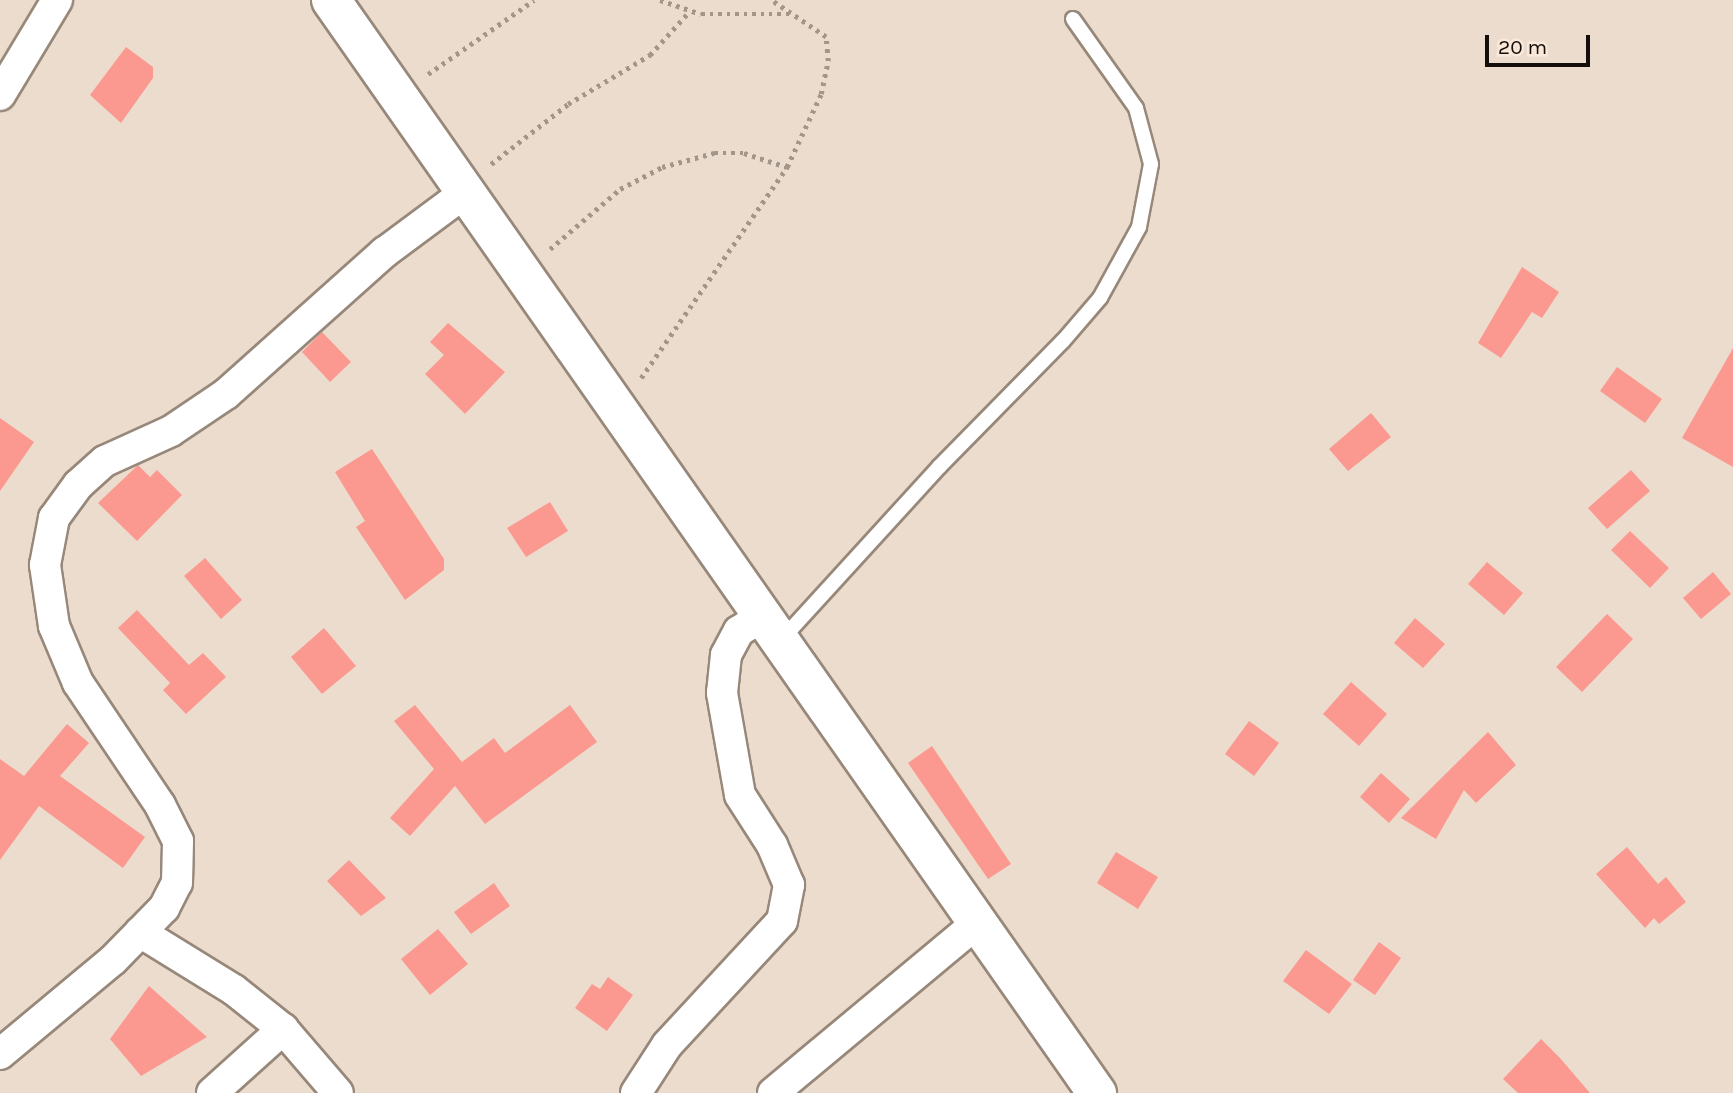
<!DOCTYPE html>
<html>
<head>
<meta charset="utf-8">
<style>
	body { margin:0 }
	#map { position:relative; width:1733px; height:1093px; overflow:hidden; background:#ecdccd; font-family:Karla,sans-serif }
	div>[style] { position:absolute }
	.building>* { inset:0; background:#fb9991 }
	.path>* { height:4.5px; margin-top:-2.25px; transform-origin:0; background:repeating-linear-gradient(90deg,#a2968a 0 3.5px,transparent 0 8.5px) }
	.roads { filter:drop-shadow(2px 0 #97887a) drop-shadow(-2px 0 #97887a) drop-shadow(0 2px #97887a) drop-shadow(0 -2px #97887a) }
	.service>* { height:14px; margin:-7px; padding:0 7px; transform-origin:7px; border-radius:7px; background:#fff }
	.minor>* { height:30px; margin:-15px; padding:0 15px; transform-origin:15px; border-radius:15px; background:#fff }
	.secondary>* { height:38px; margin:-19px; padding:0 19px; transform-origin:19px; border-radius:19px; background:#fff }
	span { translate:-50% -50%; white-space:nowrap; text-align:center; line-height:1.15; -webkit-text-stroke:6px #fae9da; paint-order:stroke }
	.scale { position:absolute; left:1485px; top:35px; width:105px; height:32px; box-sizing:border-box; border:4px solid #140f0a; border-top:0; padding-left:9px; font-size:21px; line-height:24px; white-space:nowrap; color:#140f0a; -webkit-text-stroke:5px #fae9da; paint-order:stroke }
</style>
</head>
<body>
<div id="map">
	<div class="building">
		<i style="clip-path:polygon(126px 47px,153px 67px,153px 78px,121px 123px,90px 95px)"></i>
		<i style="clip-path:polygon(1522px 267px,1559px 292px,1542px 318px,1532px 312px,1501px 358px,1478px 343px)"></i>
		<i style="clip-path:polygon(448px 323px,505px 372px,465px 414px,425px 374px,444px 355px,430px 342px)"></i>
		<i style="clip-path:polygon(322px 332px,351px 362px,330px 382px,302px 352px)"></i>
		<i style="clip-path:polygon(1733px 348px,1733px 467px,1682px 438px)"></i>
		<i style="clip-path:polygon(1617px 367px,1662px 399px,1645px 423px,1600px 391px)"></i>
		<i style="clip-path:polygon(1371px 413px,1391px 437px,1348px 471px,1329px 449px)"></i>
		<i style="clip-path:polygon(0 418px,34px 442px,0 491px)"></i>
		<i style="clip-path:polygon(372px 449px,444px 559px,444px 570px,405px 600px,356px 527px,365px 521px,335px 472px)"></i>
		<i style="clip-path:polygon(138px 465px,150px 477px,157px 470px,182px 495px,137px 541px,98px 503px)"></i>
		<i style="clip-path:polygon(1631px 470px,1650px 491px,1607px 529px,1588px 508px)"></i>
		<i style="clip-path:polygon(550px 502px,568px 531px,526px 557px,507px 528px)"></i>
		<i style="clip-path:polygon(1630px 531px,1669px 568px,1650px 588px,1611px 550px)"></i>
		<i style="clip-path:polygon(205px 558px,242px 600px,221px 619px,184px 576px)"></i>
		<i style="clip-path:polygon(1487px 562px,1523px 593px,1504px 615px,1468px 584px)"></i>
		<i style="clip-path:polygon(1713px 572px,1731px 594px,1701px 619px,1683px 598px)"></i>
		<i style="clip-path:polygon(137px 610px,189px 665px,203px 653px,226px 677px,186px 714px,163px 690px,170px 683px,118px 628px)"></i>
		<i style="clip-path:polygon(1607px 614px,1633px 639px,1582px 692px,1556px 667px)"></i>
		<i style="clip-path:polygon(1415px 618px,1445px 644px,1423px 668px,1394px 643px)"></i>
		<i style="clip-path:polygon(324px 628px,356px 666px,322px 694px,291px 657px)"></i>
		<i style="clip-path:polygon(1351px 682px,1387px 714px,1359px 746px,1323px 714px)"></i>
		<i style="clip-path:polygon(415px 705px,462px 762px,494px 738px,505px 753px,570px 705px,597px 742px,485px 824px,455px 786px,410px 836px,390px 818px,434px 769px,394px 721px)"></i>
		<i style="clip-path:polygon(1249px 721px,1279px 743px,1254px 776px,1225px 754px)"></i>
		<i style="clip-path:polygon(67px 724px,89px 743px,60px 776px,145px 837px,123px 868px,39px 806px,0 860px,0 759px,24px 776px)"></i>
		<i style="clip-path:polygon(1488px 732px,1516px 765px,1476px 803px,1464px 790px,1436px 839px,1401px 818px)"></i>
		<i style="clip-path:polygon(932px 746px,1011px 864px,988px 879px,908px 763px)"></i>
		<i style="clip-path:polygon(1381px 773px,1410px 799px,1389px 823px,1360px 797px)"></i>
		<i style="clip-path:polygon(1627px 847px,1658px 884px,1666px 877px,1686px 902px,1659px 924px,1654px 918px,1645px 928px,1596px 874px)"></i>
		<i style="clip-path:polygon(1116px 852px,1158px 877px,1138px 909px,1097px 883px)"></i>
		<i style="clip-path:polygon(349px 860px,386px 898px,361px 916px,327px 881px)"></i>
		<i style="clip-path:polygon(494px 883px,510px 906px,471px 934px,454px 912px)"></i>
		<i style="clip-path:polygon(438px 929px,468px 964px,430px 995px,401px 959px)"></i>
		<i style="clip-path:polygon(1379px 942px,1401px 958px,1375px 995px,1353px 980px)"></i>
		<i style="clip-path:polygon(1306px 950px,1352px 984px,1329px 1014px,1283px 981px)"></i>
		<i style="clip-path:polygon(608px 977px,633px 995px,607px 1031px,575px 1008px,592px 984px,600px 989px)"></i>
		<i style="clip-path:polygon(149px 986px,207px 1037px,141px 1076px,110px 1039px)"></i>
		<i style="clip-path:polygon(1541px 1039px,1560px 1058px,1590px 1093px,1518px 1093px,1503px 1079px)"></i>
	</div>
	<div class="path">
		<i style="left:660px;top:0;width:43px;rotate:18.9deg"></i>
		<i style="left:701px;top:14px;width:91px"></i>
		<i style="left:428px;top:74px;width:129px;rotate:-34.9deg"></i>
		<i style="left:491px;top:164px;width:98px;rotate:-37.9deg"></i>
		<i style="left:568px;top:104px;width:96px;rotate:-30.9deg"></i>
		<i style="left:650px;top:55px;width:57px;rotate:-47.9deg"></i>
		<i style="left:550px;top:249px;width:92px;rotate:-40.6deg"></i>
		<i style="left:620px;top:189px;width:47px;rotate:-27.6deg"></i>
		<i style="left:662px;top:167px;width:54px;rotate:-15.1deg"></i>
		<i style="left:714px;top:153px;width:30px"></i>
		<i style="left:744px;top:153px;width:45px;rotate:18deg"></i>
		<i style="left:641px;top:378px;width:257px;rotate:-55.3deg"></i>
		<i style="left:787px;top:167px;width:81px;rotate:-65deg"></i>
		<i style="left:821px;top:94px;width:34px;rotate:-78deg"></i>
		<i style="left:828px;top:61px;width:24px;rotate:-95deg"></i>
		<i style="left:826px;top:37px;width:66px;rotate:-146.1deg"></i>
	</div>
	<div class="roads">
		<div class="service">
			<i style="left:782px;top:639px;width:233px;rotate:-47.6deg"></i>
			<i style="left:939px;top:467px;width:177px;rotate:-45.5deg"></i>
			<i style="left:1063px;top:341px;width:57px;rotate:-49.3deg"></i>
			<i style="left:1100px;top:298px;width:81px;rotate:-61.2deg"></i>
			<i style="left:1139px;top:227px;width:64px;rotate:-79.2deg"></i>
			<i style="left:1151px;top:164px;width:58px;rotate:-105deg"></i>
			<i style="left:1136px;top:108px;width:109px;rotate:-125.3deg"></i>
		</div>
		<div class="minor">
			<i style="left:0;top:95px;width:111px;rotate:-59deg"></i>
			<i style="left:140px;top:932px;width:110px;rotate:31.7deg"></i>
			<i style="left:234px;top:990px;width:63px;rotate:38.5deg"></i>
			<i style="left:283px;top:1029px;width:84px;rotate:49.3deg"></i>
			<i style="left:0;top:1054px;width:147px;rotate:-39.8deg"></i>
			<i style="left:113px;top:960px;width:73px;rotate:-45.6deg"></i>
			<i style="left:164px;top:908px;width:28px;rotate:-63deg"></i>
			<i style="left:177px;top:883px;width:42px;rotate:-88.6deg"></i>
			<i style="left:178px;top:841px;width:40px;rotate:-116.6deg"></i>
			<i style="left:160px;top:805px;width:147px;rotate:-123.9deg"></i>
			<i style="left:78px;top:683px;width:62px;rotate:-112.8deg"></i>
			<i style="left:54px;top:626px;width:62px;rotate:-98.4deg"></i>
			<i style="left:45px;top:565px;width:48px;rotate:-79.2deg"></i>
			<i style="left:54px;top:518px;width:41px;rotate:-54deg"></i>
			<i style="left:78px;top:485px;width:36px;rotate:-42deg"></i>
			<i style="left:105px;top:461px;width:72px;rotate:-24.4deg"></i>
			<i style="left:171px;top:431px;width:66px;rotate:-33.9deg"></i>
			<i style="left:226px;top:394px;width:213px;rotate:-41.8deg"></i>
			<i style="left:385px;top:252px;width:102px;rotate:-36.6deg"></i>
			<i style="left:212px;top:1093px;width:96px;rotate:-42deg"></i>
			<i style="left:636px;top:1093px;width:57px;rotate:-57.1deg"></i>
			<i style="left:667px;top:1045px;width:169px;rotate:-47.2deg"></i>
			<i style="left:782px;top:921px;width:37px;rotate:-79deg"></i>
			<i style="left:789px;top:885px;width:43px;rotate:-113deg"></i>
			<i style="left:772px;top:845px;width:59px;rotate:-122.6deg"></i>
			<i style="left:740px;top:795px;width:104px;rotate:-100deg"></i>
			<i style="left:722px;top:693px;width:38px;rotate:-84deg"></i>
			<i style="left:726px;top:655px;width:27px;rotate:-62deg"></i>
			<i style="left:739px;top:631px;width:26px;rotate:-32deg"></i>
			<i style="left:773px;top:1093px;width:264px;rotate:-39.8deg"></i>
		</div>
		<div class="secondary">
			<i style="left:331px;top:0;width:1335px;rotate:54.98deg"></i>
		</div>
	</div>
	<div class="scale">20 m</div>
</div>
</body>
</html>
